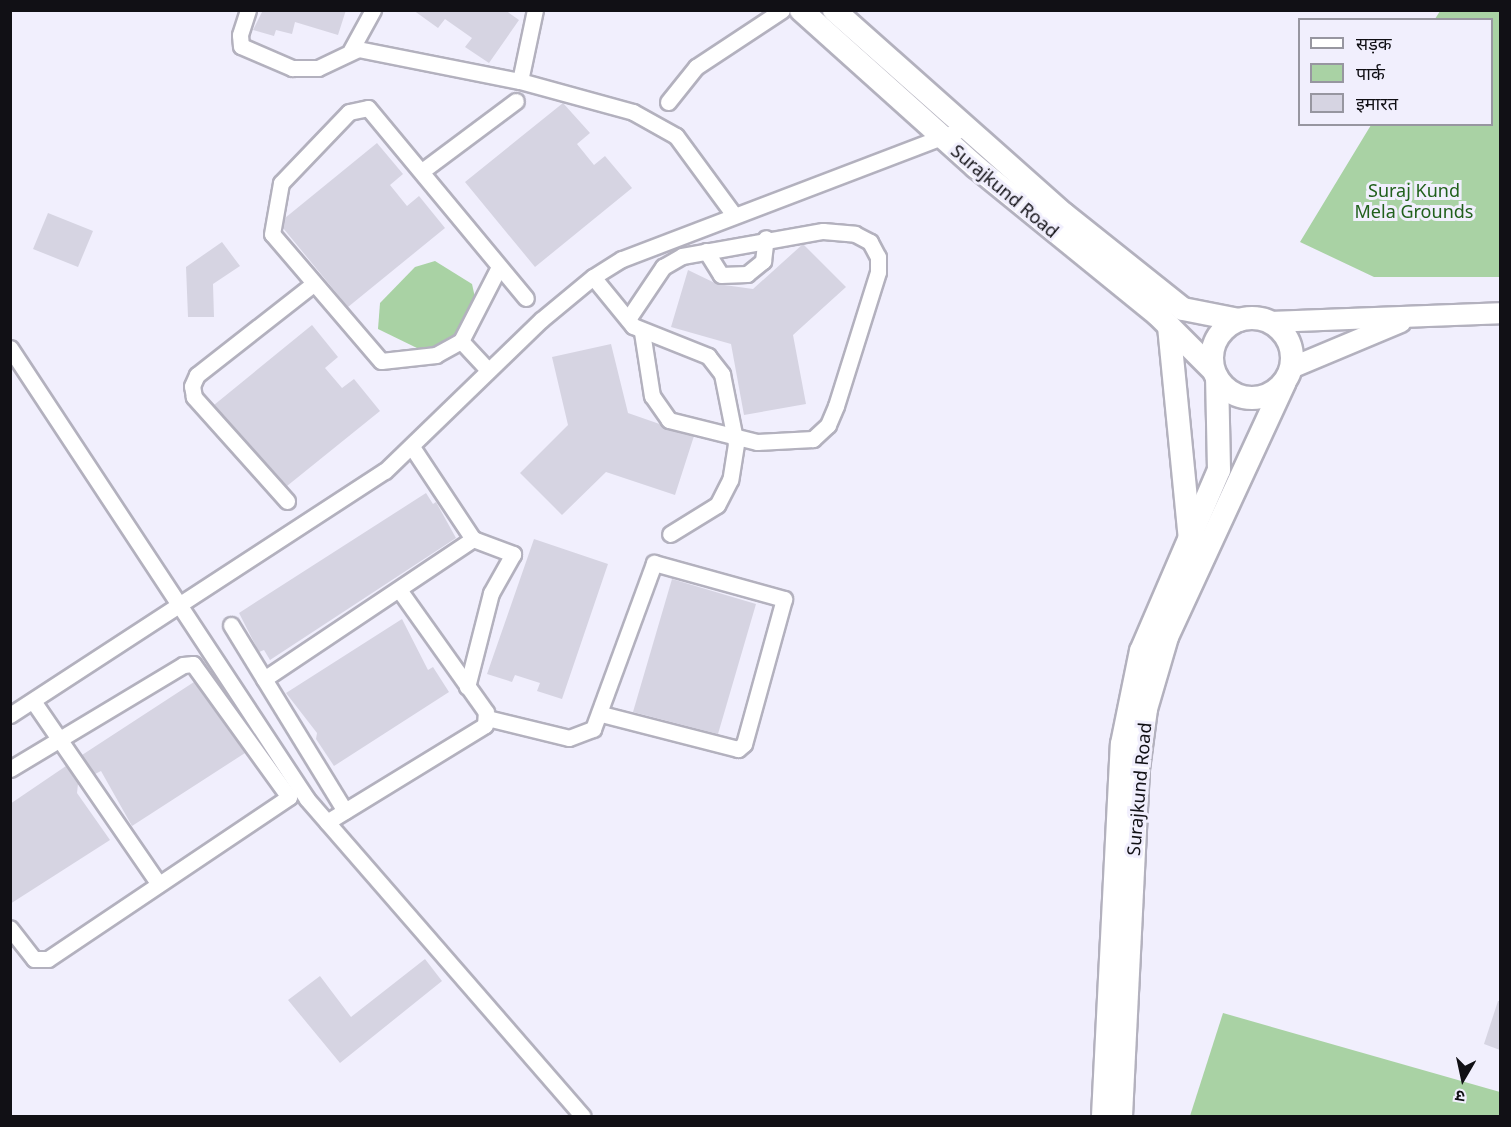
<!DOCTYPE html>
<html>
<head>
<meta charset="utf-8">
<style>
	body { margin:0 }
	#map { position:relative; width:1511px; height:1127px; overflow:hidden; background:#f1effd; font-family:"Noto Sans","Noto Sans Devanagari",sans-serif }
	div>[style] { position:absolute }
	.green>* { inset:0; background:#a9d2a4 }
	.building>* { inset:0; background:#d6d4e2 }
	.roads { filter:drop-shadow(2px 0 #b3b1be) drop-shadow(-2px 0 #b3b1be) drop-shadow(0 2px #b3b1be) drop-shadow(0 -2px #b3b1be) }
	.minor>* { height:15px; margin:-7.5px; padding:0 7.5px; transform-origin:7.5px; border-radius:7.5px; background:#fff }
	.tertiary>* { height:20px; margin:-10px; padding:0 10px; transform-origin:10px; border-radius:10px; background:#fff }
	.secondary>* { height:22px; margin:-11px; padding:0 11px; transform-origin:11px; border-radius:11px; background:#fff }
	.secondary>.ring { margin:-11px; padding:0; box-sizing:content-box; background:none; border:22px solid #fff; border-radius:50% }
	span { translate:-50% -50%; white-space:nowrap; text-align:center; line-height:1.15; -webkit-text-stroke:6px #f1effd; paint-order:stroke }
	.street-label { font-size:18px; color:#111015 }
	.park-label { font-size:18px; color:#21601c }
	.frame { position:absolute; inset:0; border:12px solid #111015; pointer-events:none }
	.legend { position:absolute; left:1298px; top:18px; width:195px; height:108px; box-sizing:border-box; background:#f1effd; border:2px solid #9796a0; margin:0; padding:8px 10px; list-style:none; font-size:18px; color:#111015 }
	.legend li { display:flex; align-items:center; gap:12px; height:30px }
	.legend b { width:30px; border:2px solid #9796a0 }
	.north { position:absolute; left:1433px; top:1049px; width:60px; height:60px; -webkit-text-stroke:4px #f1effd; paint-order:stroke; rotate:189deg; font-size:16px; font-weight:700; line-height:24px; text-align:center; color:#111015 }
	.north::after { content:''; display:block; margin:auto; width:21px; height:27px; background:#111015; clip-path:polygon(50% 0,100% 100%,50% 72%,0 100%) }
</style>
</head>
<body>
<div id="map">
	<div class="green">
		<i style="clip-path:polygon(1440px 11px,1500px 11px,1500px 277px,1374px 277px,1300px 242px,1371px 125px,1492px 124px,1492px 20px,1435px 19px)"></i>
		<i style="clip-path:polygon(435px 261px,472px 284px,476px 302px,465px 330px,436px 351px,419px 349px,378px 329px,380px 303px,415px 267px)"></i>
		<i style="clip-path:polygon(1223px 1013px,1500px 1092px,1500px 1116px,1190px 1116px)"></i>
	</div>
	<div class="building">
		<i style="clip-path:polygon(263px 10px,346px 10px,338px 35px,295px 22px,292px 34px,276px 30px,274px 36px,253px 30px)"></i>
		<i style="clip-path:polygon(413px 10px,505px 10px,519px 20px,489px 63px,465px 47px,472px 38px,445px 19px,438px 28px)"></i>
		<i style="clip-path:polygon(563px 103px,590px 133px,577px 144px,594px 165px,605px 156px,632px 188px,535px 267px,465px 182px)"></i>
		<i style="clip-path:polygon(377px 143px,403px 174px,390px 185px,407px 206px,419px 196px,445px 228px,348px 307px,283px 228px,285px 218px)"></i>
		<i style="clip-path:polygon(48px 213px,93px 231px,78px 267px,33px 249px)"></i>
		<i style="clip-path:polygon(222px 242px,240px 266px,213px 284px,214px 317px,188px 317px,186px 267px)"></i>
		<i style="clip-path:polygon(803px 244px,846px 287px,793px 335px,806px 404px,744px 415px,731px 344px,671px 327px,688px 270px,717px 284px,753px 289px)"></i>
		<i style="clip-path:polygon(312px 325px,338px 357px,325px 368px,342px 388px,354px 379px,380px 411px,287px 486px,214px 405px)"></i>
		<i style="clip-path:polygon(611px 344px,628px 413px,694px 436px,675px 495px,606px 472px,562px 515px,520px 473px,568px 425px,552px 357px)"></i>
		<i style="clip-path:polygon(426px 493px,433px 504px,436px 502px,456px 538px,270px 660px,264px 650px,259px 652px,239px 613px)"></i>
		<i style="clip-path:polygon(534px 539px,608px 564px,562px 699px,537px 691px,540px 683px,515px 675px,512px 682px,487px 674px)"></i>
		<i style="clip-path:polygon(672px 579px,756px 604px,718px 734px,633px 712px)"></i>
		<i style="clip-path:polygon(402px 619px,428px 670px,433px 667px,449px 692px,334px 766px,316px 739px,317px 733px,286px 693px)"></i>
		<i style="clip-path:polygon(194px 682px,245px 753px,132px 826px,101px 771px,95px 774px,82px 755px)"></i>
		<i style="clip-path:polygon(66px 766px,78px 784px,77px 793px,110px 840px,10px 904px,10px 804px)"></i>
		<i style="clip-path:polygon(425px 959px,442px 981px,340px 1063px,288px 1000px,320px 976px,351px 1017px)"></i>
		<i style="clip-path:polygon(1498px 1001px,1500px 1001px,1500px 1050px,1484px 1044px)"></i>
	</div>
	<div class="roads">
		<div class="minor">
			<i style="left:248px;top:10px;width:26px;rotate:108deg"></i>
			<i style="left:240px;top:35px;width:11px;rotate:85deg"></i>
			<i style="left:241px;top:46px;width:56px;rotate:23.3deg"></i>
			<i style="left:292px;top:68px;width:26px"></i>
			<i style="left:318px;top:68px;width:44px;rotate:-25.4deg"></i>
			<i style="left:358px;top:49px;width:165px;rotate:11.2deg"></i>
			<i style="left:520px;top:81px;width:117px;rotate:15.3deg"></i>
			<i style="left:633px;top:112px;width:49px;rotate:29.2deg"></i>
			<i style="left:676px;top:136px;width:98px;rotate:53.7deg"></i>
			<i style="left:351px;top:50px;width:46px;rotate:-61.2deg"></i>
			<i style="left:520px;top:81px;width:73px;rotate:-78.1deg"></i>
			<i style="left:668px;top:102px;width:45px;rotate:-51.3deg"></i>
			<i style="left:696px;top:67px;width:103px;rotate:-33.5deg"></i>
			<i style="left:422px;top:171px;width:117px;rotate:-36.7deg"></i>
			<i style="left:706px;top:251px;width:28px;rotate:58deg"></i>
			<i style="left:721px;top:275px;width:26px;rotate:-2deg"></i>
			<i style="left:747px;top:274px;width:21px;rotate:-39deg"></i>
			<i style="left:763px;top:261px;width:23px;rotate:-83deg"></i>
			<i style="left:499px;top:267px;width:83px;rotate:117.2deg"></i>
			<i style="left:461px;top:341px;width:29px;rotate:151deg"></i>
			<i style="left:436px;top:355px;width:55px;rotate:173.8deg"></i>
			<i style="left:381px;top:361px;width:167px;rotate:-130.6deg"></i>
			<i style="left:272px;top:234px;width:52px;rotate:-80deg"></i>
			<i style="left:281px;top:183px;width:98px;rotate:-46.2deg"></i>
			<i style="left:349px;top:112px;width:19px;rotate:-12deg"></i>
			<i style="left:368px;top:108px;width:247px;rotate:50.3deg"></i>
			<i style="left:593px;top:277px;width:63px;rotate:50.8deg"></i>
			<i style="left:633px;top:326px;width:81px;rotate:21.8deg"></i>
			<i style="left:708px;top:356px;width:23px;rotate:52deg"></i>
			<i style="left:722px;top:374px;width:71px;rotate:78.7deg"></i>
			<i style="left:736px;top:444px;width:36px;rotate:99deg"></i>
			<i style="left:730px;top:480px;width:28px;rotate:117deg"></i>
			<i style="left:717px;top:505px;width:55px;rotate:148.3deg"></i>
			<i style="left:628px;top:319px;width:63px;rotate:-56.1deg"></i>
			<i style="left:663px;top:267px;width:22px;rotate:-30deg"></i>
			<i style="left:682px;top:256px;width:143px;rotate:-10.1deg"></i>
			<i style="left:823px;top:231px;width:32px;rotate:5deg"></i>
			<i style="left:855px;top:234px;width:17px;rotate:28deg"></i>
			<i style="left:870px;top:242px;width:17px;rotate:62deg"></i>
			<i style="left:878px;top:257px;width:15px;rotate:90deg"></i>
			<i style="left:878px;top:272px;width:140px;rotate:107.4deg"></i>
			<i style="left:836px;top:406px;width:21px;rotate:113deg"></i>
			<i style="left:828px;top:425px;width:21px;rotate:137deg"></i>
			<i style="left:813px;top:439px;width:56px;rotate:176.9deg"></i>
			<i style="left:757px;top:442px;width:91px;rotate:-166deg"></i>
			<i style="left:669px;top:420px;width:29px;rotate:-125deg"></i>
			<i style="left:652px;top:396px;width:65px;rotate:-98.9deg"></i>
			<i style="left:461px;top:341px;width:40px;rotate:47deg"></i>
			<i style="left:10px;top:348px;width:540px;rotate:56.63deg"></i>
			<i style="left:307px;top:799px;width:420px;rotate:49deg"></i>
			<i style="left:412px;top:447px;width:110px;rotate:56.5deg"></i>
			<i style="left:473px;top:539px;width:43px;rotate:20.6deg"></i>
			<i style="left:513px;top:554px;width:45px;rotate:119.4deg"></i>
			<i style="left:491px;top:593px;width:97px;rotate:104.3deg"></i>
			<i style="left:287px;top:501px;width:140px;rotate:-131.8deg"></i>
			<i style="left:194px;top:397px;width:11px;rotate:-100deg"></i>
			<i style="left:192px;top:386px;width:12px;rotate:-66deg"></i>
			<i style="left:197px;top:375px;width:147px;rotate:-38.1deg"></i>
			<i style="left:231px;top:625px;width:218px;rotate:58.5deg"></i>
			<i style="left:264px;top:679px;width:252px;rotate:-33.8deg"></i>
			<i style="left:33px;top:701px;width:222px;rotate:55.5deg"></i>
			<i style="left:10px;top:715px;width:447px;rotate:-33.1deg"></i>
			<i style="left:385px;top:471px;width:217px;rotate:-44.1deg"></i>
			<i style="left:541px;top:320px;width:67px;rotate:-39.6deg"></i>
			<i style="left:593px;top:277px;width:34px;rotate:-32deg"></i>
			<i style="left:622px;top:259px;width:367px;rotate:-20.9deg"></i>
			<i style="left:487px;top:718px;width:84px;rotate:13.7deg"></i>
			<i style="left:569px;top:738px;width:26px;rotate:-21deg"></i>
			<i style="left:593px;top:729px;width:177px;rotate:-69.8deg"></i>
			<i style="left:654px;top:563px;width:135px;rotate:15.5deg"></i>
			<i style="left:784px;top:599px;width:150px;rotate:105.4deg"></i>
			<i style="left:744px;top:744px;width:8px;rotate:140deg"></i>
			<i style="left:738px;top:749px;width:140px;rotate:-165.6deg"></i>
			<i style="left:10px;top:769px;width:202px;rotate:-31deg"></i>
			<i style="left:183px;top:665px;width:10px;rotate:-6deg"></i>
			<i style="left:193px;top:664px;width:164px;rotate:54.2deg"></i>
			<i style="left:289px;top:797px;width:290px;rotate:146.1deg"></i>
			<i style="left:48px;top:959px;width:14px;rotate:180deg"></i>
			<i style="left:34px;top:959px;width:39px;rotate:-128deg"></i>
			<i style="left:327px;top:822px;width:185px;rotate:-31.5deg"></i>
			<i style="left:485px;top:725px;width:13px;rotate:-86deg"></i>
			<i style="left:486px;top:712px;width:148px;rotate:-125.4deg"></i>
		</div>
		<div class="tertiary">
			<i style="left:1270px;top:322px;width:230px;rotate:-2.2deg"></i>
			<i style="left:1291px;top:368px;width:119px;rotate:-22.7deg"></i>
		</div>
		<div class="secondary">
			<i style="left:801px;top:10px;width:235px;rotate:41.9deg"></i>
			<i style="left:976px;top:167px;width:235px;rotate:39.1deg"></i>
			<i style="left:1158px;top:315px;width:76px;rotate:45deg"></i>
			<i style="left:834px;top:10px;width:307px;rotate:41.6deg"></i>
			<i style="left:1064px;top:214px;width:152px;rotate:38.6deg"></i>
			<i style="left:1183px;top:309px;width:57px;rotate:11.1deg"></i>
			<i class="ring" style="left:1212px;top:318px;width:58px;height:58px"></i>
			<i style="left:1169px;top:326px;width:216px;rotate:84.4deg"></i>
			<i style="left:1103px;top:1116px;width:372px;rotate:-87.1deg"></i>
			<i style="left:1122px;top:744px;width:95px;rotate:-78.5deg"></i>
			<i style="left:1141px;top:651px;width:197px;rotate:-66.7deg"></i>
			<i style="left:1219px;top:470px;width:92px;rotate:-91.2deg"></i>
			<i style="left:1121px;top:1116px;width:347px;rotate:-87.2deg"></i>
			<i style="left:1138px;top:769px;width:61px;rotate:-82.4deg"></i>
			<i style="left:1146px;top:709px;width:75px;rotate:-73.7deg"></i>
			<i style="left:1167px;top:637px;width:281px;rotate:-65.2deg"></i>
		</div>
	</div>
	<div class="street-label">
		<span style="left:1005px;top:191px;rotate:40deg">Surajkund Road</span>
		<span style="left:1139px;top:789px;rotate:-85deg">Surajkund Road</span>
	</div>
	<div class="park-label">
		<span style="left:1414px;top:201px">Suraj Kund<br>Mela Grounds</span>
	</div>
	<div class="frame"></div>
	<ul class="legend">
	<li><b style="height:8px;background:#fff"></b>सड़क</li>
	<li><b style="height:16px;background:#a9d2a4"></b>पार्क</li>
	<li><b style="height:16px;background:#d6d4e2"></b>इमारत</li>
	</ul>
	<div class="north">उ</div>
</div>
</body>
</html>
